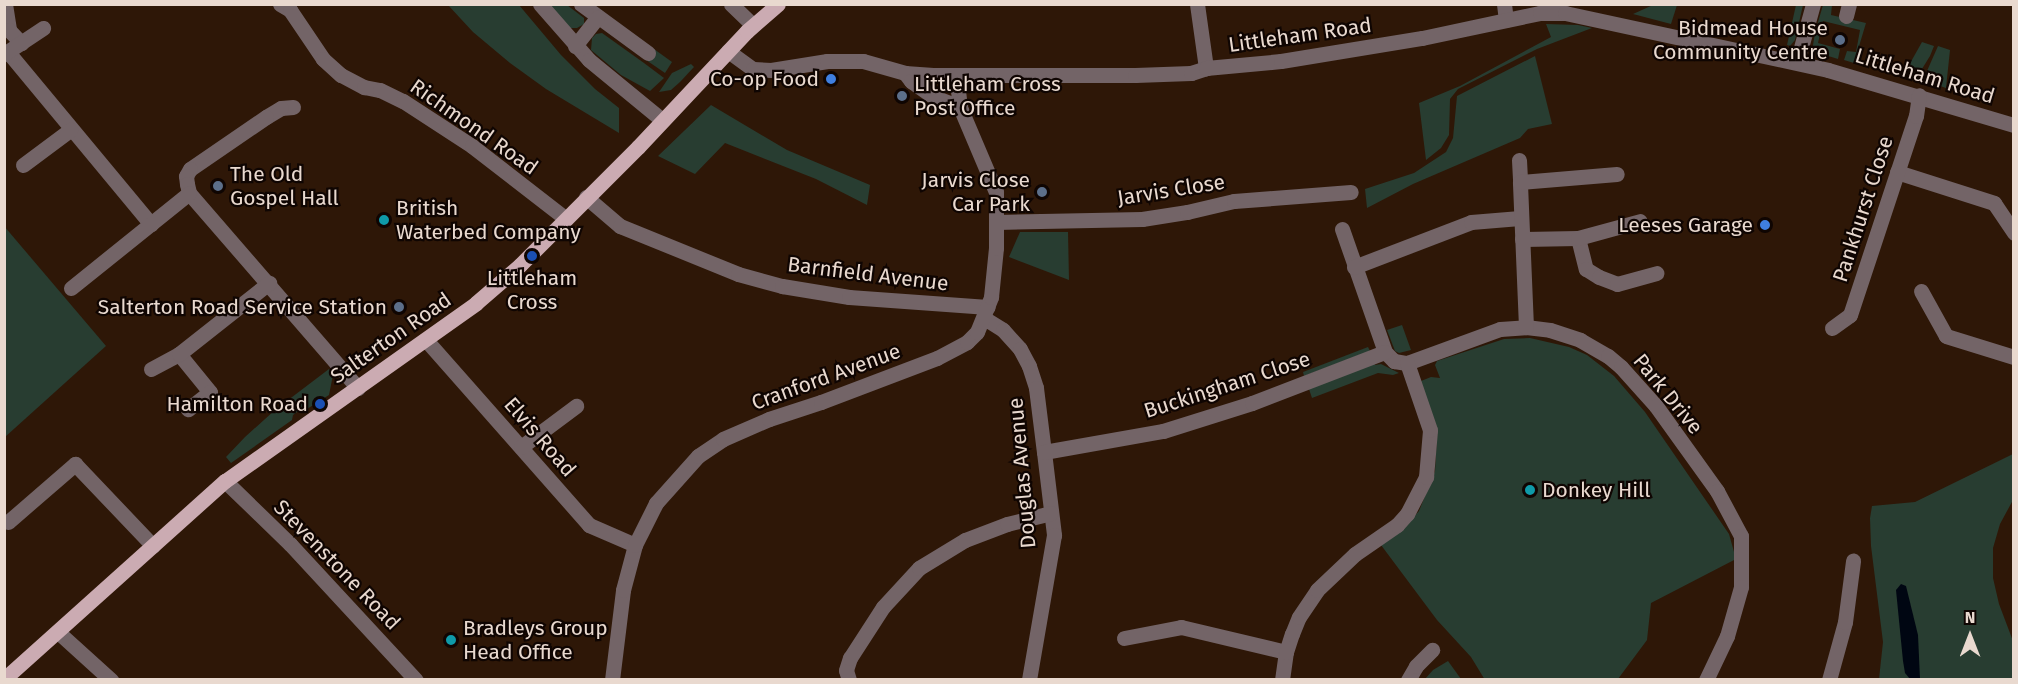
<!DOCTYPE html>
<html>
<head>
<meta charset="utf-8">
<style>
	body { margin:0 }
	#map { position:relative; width:2018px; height:684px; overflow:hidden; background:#2e1707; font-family:"Fira Sans",sans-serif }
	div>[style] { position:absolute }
	.green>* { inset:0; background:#283d31 }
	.water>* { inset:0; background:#000612 }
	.minor>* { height:15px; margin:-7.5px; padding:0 7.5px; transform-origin:7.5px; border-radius:7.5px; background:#736467 }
	.major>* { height:15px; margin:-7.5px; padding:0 7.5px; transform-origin:7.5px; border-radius:7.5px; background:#cbabb2 }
	.dots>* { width:16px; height:16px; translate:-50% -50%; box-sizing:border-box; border:3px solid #0f0502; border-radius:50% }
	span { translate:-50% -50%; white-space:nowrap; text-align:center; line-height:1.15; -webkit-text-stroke:4.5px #0f0502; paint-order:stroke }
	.poi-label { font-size:21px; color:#e9d9cf }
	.right { translate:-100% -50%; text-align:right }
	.left { translate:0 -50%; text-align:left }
	.street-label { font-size:21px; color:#e9d9cf }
	.frame { position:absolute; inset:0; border:6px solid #e9d9cf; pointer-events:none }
	.north { position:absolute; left:1940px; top:606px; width:60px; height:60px; -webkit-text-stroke:4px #0f0502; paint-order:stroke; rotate:0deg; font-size:16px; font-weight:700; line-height:24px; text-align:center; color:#e9d9cf }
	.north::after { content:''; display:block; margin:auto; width:21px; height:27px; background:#e9d9cf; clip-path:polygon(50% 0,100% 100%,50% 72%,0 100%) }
</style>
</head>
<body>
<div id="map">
	<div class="green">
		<i style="clip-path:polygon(448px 5px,519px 5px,561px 55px,595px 89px,619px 108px,619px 133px,546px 89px,510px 63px,473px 32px)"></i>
		<i style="clip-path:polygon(548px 5px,567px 5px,584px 18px,584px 24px,577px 28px,569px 28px)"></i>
		<i style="clip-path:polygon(1653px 5px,1677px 5px,1671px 24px,1633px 14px)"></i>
		<i style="clip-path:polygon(1796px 5px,1803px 5px,1795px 40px,1790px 46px,1787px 45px)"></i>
		<i style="clip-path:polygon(1823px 5px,1832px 5px,1831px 15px,1866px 23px,1854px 63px,1844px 60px,1847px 51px,1856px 52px,1860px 30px,1823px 21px,1821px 30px,1816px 29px)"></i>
		<i style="clip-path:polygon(1546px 24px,1578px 25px,1592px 28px,1537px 49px,1458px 89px,1450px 99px,1449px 135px,1441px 148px,1426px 160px,1419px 103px,1460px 86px,1551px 37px)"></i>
		<i style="clip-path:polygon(602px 33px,644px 63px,664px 78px,650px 91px,621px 75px,591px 50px,592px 38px,596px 34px)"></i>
		<i style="clip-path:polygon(1815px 33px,1820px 34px,1818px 43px,1840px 49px,1838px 59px,1812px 51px)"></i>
		<i style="clip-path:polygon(1922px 42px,1934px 46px,1930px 56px,1917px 77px,1904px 74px)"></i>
		<i style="clip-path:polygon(1938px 46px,1950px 50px,1946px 88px,1923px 80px)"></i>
		<i style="clip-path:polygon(654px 49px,672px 62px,665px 73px,646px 60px)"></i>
		<i style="clip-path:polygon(1535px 56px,1552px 124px,1528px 129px,1520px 138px,1413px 184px,1367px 208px,1365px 189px,1414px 173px,1446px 152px,1453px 138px,1457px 96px)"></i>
		<i style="clip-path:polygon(691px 64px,694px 67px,680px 82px,671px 90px,659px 92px,672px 73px)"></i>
		<i style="clip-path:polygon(711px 105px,787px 150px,870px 185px,867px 205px,816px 179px,725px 143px,695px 174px,658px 156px)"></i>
		<i style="clip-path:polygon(4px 226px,106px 346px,5px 437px,4px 437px)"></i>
		<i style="clip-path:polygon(1020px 232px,1068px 232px,1069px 280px,1009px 257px)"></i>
		<i style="clip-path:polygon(1402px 325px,1411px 350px,1399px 353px,1395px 351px,1387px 330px)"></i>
		<i style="clip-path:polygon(1530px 338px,1569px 347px,1587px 355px,1614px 376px,1645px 412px,1729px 534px,1736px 559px,1651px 603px,1647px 640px,1618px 679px,1485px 680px,1471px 657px,1437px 620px,1378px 541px,1411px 520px,1419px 511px,1435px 471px,1437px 435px,1421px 381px,1431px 377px,1440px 378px,1435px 365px,1437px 361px,1504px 339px)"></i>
		<i style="clip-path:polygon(1368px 347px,1370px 351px,1304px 376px,1303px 372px)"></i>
		<i style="clip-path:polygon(1374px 361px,1375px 365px,1381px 364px,1399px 373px,1393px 375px,1378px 373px,1312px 398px,1308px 386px)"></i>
		<i style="clip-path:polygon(329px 369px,333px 375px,329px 395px,307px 409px,303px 408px,293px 415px,292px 420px,231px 463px,226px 457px,245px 437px,275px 410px)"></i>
		<i style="clip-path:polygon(2013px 454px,2013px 500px,2000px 524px,1993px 548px,1993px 578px,1999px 604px,2013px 641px,2013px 679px,1879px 679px,1883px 642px,1871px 546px,1870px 518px,1872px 506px,1915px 502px)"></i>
		<i style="clip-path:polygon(1448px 661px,1461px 679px,1425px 679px,1433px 670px)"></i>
	</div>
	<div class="water">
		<i style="clip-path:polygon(1901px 584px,1906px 586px,1918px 635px,1920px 679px,1910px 679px,1905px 673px,1903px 661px,1896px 590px)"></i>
	</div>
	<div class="minor">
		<i style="left:5px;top:4px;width:26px;rotate:81deg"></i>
		<i style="left:9px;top:30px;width:18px;rotate:47deg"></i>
		<i style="left:280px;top:4px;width:12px;rotate:31deg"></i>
		<i style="left:290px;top:10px;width:59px;rotate:56deg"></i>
		<i style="left:323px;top:59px;width:24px;rotate:42deg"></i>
		<i style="left:341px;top:75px;width:26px;rotate:28deg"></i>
		<i style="left:364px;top:87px;width:16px;rotate:11deg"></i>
		<i style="left:380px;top:90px;width:25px;rotate:26deg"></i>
		<i style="left:403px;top:101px;width:82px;rotate:33.1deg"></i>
		<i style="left:472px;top:146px;width:119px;rotate:37.8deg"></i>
		<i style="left:540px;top:4px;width:74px;rotate:48.8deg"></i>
		<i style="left:589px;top:60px;width:94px;rotate:39.4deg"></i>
		<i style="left:581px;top:4px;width:83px;rotate:36.2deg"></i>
		<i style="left:731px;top:4px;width:30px;rotate:44deg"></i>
		<i style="left:1197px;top:4px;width:65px;rotate:82deg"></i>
		<i style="left:1504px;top:4px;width:16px;rotate:83deg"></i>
		<i style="left:1846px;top:16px;width:12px;rotate:-76deg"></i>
		<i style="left:575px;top:46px;width:36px;rotate:-52deg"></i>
		<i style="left:728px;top:51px;width:31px;rotate:36deg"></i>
		<i style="left:753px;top:69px;width:18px;rotate:3deg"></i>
		<i style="left:771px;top:70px;width:57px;rotate:-9.1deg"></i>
		<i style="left:827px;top:61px;width:36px"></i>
		<i style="left:863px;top:61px;width:44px;rotate:15.9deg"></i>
		<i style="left:905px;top:73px;width:28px;rotate:4deg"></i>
		<i style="left:933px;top:75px;width:202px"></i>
		<i style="left:1135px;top:75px;width:56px;rotate:-2deg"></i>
		<i style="left:1191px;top:73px;width:16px;rotate:-18deg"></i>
		<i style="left:1206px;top:68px;width:75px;rotate:-5.3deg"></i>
		<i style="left:1281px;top:61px;width:143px;rotate:-9.3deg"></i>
		<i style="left:1422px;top:38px;width:121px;rotate:-12deg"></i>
		<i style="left:1540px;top:13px;width:25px"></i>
		<i style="left:1565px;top:13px;width:269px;rotate:12.2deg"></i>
		<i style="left:1828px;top:70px;width:194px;rotate:16.5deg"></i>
		<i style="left:8px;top:52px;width:224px;rotate:50.3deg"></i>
		<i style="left:4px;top:54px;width:47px;rotate:-33.7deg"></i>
		<i style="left:1797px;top:62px;width:60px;rotate:-74.6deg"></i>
		<i style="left:905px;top:73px;width:10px;rotate:53deg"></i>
		<i style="left:911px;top:81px;width:28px;rotate:35deg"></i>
		<i style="left:934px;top:97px;width:28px;rotate:21deg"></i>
		<i style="left:293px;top:107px;width:12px;rotate:175deg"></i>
		<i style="left:281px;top:108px;width:17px;rotate:149deg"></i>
		<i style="left:266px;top:117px;width:92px;rotate:145.6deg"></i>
		<i style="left:190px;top:169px;width:8px;rotate:120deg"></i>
		<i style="left:186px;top:176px;width:8px;rotate:83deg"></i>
		<i style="left:187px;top:184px;width:9px;rotate:77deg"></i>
		<i style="left:189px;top:193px;width:258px;rotate:49.1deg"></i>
		<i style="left:1519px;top:160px;width:22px;rotate:87deg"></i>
		<i style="left:23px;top:165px;width:59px;rotate:-36.7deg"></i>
		<i style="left:1897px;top:172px;width:102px;rotate:17.7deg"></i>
		<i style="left:1994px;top:203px;width:36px;rotate:56deg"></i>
		<i style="left:586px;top:197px;width:45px;rotate:40.5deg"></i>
		<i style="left:620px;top:226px;width:127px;rotate:22.1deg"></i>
		<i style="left:738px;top:274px;width:46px;rotate:15.3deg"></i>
		<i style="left:782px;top:286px;width:68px;rotate:9.3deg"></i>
		<i style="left:849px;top:297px;width:139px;rotate:4.1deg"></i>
		<i style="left:997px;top:222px;width:145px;rotate:-1.2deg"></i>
		<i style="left:1142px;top:219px;width:46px;rotate:-8.8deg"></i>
		<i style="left:1187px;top:212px;width:48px;rotate:-13.2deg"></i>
		<i style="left:1234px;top:201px;width:117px;rotate:-4.4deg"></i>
		<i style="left:1342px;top:229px;width:130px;rotate:70.7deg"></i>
		<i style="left:1385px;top:352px;width:13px;rotate:45deg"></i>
		<i style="left:1394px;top:361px;width:13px;rotate:9deg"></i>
		<i style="left:1407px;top:363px;width:99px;rotate:-20.1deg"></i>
		<i style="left:1500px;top:329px;width:26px;rotate:-4deg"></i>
		<i style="left:1526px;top:327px;width:24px;rotate:7deg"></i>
		<i style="left:1550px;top:330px;width:32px;rotate:18deg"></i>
		<i style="left:1580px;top:340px;width:32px;rotate:30deg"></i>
		<i style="left:1608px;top:356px;width:17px;rotate:40deg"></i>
		<i style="left:1621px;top:367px;width:52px;rotate:48.1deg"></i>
		<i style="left:1656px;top:406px;width:105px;rotate:54.3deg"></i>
		<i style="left:1717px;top:491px;width:51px;rotate:61.9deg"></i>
		<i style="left:1741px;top:536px;width:51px;rotate:90deg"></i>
		<i style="left:1741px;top:587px;width:51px;rotate:105.9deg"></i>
		<i style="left:1727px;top:636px;width:49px;rotate:115.5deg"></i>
		<i style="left:1578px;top:238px;width:32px;rotate:76deg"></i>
		<i style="left:1586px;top:269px;width:15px;rotate:32deg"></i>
		<i style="left:1599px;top:277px;width:19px;rotate:21deg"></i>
		<i style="left:1617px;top:284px;width:41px;rotate:-15.4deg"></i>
		<i style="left:1522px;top:239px;width:56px;rotate:-1deg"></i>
		<i style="left:1578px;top:238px;width:64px;rotate:-15.3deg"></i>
		<i style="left:1354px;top:267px;width:125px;rotate:-21deg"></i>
		<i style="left:1471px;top:222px;width:49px;rotate:-4.7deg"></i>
		<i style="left:71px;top:288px;width:151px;rotate:-38.8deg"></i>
		<i style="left:1921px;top:291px;width:51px;rotate:60.9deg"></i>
		<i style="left:1946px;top:336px;width:71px;rotate:17.2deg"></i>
		<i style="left:984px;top:318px;width:22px;rotate:32deg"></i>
		<i style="left:1003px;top:330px;width:25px;rotate:48deg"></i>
		<i style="left:1020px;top:349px;width:19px;rotate:62deg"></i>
		<i style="left:1029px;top:366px;width:23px;rotate:72deg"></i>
		<i style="left:1036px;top:388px;width:64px;rotate:82.9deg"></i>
		<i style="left:1044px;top:452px;width:84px;rotate:83.1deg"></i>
		<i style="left:1054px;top:535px;width:147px;rotate:99.8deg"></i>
		<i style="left:1526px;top:327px;width:145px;rotate:-92.4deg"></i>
		<i style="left:1520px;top:182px;width:97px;rotate:-4.7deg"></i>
		<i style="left:1832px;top:328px;width:22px;rotate:-36deg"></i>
		<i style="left:1850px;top:315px;width:210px;rotate:-71.7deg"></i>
		<i style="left:1916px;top:116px;width:21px;rotate:-82deg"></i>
		<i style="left:426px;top:340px;width:247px;rotate:48.6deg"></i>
		<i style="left:589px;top:525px;width:50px;rotate:23.5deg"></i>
		<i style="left:179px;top:354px;width:49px;rotate:50.8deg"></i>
		<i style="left:210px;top:392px;width:28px;rotate:142deg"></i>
		<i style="left:151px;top:369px;width:32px;rotate:-28deg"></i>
		<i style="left:179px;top:354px;width:115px;rotate:-38.3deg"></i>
		<i style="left:521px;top:447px;width:69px;rotate:-36.7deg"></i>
		<i style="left:1044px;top:452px;width:121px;rotate:-10deg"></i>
		<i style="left:1163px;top:431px;width:93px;rotate:-17.5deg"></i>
		<i style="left:1252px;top:403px;width:142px;rotate:-21deg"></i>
		<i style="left:225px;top:481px;width:91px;rotate:44.1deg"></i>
		<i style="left:290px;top:544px;width:185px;rotate:47.2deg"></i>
		<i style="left:8px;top:522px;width:89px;rotate:-40.9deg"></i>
		<i style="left:75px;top:464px;width:113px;rotate:46.4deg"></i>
		<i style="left:58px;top:632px;width:72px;rotate:42.2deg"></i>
		<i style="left:1124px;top:638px;width:58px;rotate:-10.9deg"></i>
		<i style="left:1181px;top:627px;width:108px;rotate:13.4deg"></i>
		<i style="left:612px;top:680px;width:91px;rotate:-83deg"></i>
		<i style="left:623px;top:590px;width:47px;rotate:-75.1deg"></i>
		<i style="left:635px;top:545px;width:47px;rotate:-63.4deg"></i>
		<i style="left:656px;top:503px;width:63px;rotate:-48.2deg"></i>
		<i style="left:698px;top:456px;width:30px;rotate:-34deg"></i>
		<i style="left:723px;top:439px;width:50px;rotate:-23.5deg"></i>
		<i style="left:769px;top:419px;width:55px;rotate:-18.1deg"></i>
		<i style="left:821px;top:402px;width:124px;rotate:-20.8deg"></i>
		<i style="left:937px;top:358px;width:34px;rotate:-28deg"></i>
		<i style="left:967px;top:342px;width:14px;rotate:-45deg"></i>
		<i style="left:977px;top:332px;width:38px;rotate:-68deg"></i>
		<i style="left:991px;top:297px;width:49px;rotate:-84.2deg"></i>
		<i style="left:996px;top:248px;width:56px;rotate:-90deg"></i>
		<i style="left:996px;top:192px;width:92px;rotate:-113deg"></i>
		<i style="left:960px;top:107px;width:31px;rotate:-97deg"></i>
		<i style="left:849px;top:680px;width:10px;rotate:-107deg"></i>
		<i style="left:846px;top:670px;width:13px;rotate:-72deg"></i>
		<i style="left:850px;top:658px;width:61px;rotate:-57.1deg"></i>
		<i style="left:883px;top:607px;width:53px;rotate:-47.3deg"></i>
		<i style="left:919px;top:568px;width:54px;rotate:-31.3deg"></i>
		<i style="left:965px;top:540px;width:45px;rotate:-20.9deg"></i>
		<i style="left:1007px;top:524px;width:45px;rotate:-14deg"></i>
		<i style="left:1282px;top:680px;width:28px;rotate:-82deg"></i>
		<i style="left:1286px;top:652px;width:19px;rotate:-72deg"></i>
		<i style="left:1292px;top:634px;width:18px;rotate:-68deg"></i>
		<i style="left:1299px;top:617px;width:32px;rotate:-56deg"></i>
		<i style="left:1317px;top:590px;width:52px;rotate:-43.5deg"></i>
		<i style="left:1355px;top:554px;width:51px;rotate:-34.6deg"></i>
		<i style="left:1397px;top:525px;width:15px;rotate:-48deg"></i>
		<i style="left:1407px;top:514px;width:42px;rotate:-62.8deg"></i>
		<i style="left:1426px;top:477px;width:47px;rotate:-85.1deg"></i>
		<i style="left:1430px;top:430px;width:71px;rotate:-108.9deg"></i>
		<i style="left:1408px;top:680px;width:16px;rotate:-60deg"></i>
		<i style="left:1416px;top:666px;width:23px;rotate:-45deg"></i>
		<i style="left:1829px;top:680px;width:60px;rotate:-74.6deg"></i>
		<i style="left:1845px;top:622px;width:62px;rotate:-82.5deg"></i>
	</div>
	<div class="major">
		<i style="left:4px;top:679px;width:297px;rotate:-41.9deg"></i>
		<i style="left:225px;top:481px;width:308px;rotate:-35.3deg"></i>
		<i style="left:476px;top:303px;width:58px;rotate:-40.8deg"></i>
		<i style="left:520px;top:265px;width:167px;rotate:-45deg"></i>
		<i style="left:638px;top:147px;width:159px;rotate:-46.8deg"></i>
		<i style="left:747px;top:31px;width:41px;rotate:-41.1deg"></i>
	</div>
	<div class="dots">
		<i style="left:1840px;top:40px;background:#5c6f8a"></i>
		<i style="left:831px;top:79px;background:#3f7fe0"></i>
		<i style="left:902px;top:96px;background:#5c6f8a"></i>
		<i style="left:218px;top:186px;background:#5c6f8a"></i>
		<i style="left:1042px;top:192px;background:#5c6f8a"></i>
		<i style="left:384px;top:220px;background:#0f9aa8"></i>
		<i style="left:1765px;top:225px;background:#3f7fe0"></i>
		<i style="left:532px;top:256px;background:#1a4fb4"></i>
		<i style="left:399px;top:307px;background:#5c6f8a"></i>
		<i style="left:320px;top:404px;background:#1a4fb4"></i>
		<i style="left:1530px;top:490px;background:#0f9aa8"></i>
		<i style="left:451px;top:640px;background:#0f9aa8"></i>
	</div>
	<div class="poi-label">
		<span class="right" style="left:1828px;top:40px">Bidmead House<br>Community Centre</span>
		<span class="right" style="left:819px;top:79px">Co-op Food</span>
		<span class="left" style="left:914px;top:96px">Littleham Cross<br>Post Office</span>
		<span class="left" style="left:230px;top:186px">The Old<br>Gospel Hall</span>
		<span class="right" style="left:1030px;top:192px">Jarvis Close<br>Car Park</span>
		<span class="left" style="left:396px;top:220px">British<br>Waterbed Company</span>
		<span class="right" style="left:1753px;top:225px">Leeses Garage</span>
		<span style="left:532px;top:290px">Littleham<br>Cross</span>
		<span class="right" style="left:387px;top:307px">Salterton Road Service Station</span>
		<span class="right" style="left:308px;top:404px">Hamilton Road</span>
		<span class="left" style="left:1542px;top:490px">Donkey Hill</span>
		<span class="left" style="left:463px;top:640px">Bradleys Group<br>Head Office</span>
	</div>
	<div class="street-label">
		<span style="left:1300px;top:35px;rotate:-8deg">Littleham Road</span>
		<span style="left:1925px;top:76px;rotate:17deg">Littleham Road</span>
		<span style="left:474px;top:127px;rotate:35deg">Richmond Road</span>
		<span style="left:1171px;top:190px;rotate:-9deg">Jarvis Close</span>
		<span style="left:1863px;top:209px;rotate:-72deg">Pankhurst Close</span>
		<span style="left:868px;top:274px;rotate:7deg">Barnfield Avenue</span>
		<span style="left:391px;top:338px;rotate:-35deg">Salterton Road</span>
		<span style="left:826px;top:377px;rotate:-20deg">Cranford Avenue</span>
		<span style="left:1227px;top:385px;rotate:-18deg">Buckingham Close</span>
		<span style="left:1668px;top:394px;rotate:51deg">Park Drive</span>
		<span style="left:540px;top:437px;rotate:49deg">Elvis Road</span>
		<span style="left:1022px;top:473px;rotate:-95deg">Douglas Avenue</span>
		<span style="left:337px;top:565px;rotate:46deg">Stevenstone Road</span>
	</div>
	<div class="frame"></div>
	<div class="north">N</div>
</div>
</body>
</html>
